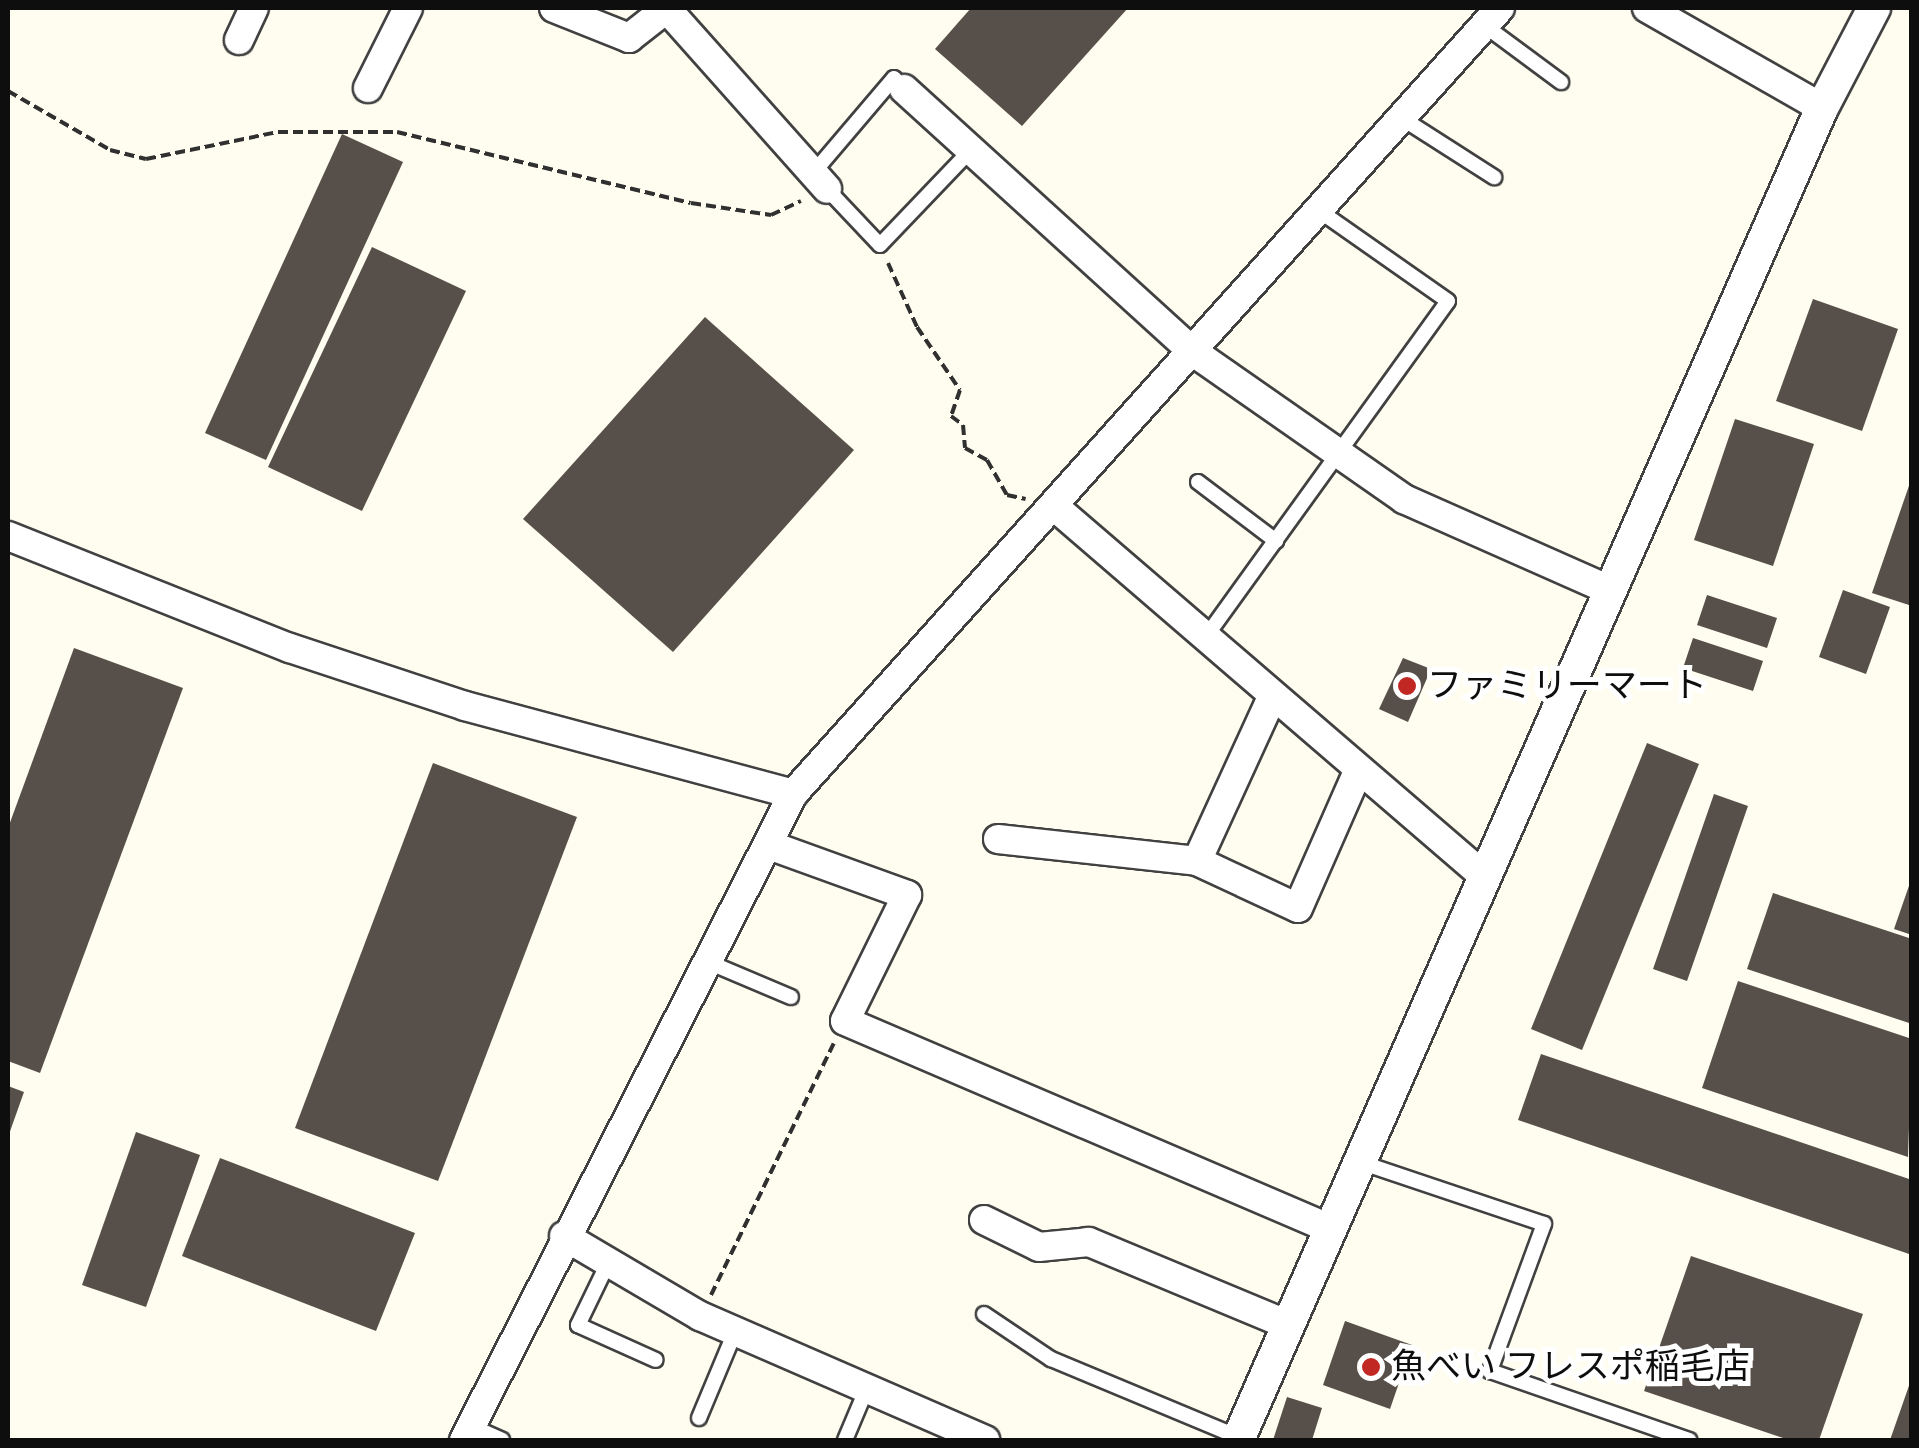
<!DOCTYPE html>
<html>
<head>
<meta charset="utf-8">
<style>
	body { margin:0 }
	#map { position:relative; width:1919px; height:1448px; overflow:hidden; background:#fffdef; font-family:"Roboto Serif","Noto Sans JP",serif }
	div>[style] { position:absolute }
	.building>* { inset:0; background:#57504a }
	.path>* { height:4px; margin-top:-2px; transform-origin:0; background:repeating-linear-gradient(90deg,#303030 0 10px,transparent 0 15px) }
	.roads { filter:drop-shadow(2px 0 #414141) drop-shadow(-2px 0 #414141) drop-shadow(0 2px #414141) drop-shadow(0 -2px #414141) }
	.service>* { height:14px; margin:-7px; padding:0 7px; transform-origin:7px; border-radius:7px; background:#fff }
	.minor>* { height:28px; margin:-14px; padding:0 14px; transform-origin:14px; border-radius:14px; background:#fff }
	.tertiary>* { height:32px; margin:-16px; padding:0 16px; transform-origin:16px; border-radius:16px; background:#fff }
	.dots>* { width:28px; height:28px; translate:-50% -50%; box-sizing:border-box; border:5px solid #fff; border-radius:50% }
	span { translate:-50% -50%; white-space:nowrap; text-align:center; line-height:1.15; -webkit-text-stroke:10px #fff; paint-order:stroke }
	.poi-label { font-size:35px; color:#0e0e0e }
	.left { translate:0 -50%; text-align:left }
	.frame { position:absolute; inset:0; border:10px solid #0e0e0e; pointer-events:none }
</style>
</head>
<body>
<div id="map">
	<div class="building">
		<i style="clip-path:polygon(971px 8px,1128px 8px,1022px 126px,935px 49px)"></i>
		<i style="clip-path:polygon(342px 134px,403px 162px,266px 460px,205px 433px)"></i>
		<i style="clip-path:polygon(372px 247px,466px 291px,362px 511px,268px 467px)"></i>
		<i style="clip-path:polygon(1813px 299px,1898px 329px,1862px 431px,1776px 401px)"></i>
		<i style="clip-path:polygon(705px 317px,854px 450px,673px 652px,523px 519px)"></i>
		<i style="clip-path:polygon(1735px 419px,1814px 444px,1773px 566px,1694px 540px)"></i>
		<i style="clip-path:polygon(1912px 477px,1912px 606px,1872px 593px)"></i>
		<i style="clip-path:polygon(1843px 590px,1890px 607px,1866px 674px,1819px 657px)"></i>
		<i style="clip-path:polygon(1707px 595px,1777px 618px,1767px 648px,1697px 625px)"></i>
		<i style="clip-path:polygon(1693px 638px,1763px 661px,1753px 691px,1683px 668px)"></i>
		<i style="clip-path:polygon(74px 648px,183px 688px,40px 1073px,8px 1061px,8px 828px)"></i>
		<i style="clip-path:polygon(1403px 658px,1431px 669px,1408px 722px,1379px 709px)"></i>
		<i style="clip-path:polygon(1647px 743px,1699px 764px,1582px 1050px,1531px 1029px)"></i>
		<i style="clip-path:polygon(433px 763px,577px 817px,438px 1181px,295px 1128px)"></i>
		<i style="clip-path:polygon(1714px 794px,1748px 806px,1687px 981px,1653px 969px)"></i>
		<i style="clip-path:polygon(1911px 880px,1912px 880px,1912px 935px,1894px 929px)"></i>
		<i style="clip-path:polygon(1773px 893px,1912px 939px,1912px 1024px,1747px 969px)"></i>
		<i style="clip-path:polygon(1738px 981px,1912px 1039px,1908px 1157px,1702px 1088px)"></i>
		<i style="clip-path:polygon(1541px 1054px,1912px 1180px,1912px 1255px,1518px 1120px)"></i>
		<i style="clip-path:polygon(8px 1086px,24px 1092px,8px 1137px)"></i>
		<i style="clip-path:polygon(136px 1132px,200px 1155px,146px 1307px,82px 1285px)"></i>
		<i style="clip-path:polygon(220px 1158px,415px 1233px,376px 1331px,182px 1256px)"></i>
		<i style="clip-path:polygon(1691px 1256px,1863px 1314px,1819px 1440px,1789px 1440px,1644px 1391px)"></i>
		<i style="clip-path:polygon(1345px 1321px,1412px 1345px,1390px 1409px,1323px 1385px)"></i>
		<i style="clip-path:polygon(1911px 1380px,1912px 1440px,1890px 1440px)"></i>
		<i style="clip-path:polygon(1287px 1397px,1322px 1408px,1312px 1440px,1273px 1440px)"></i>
	</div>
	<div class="path">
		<i style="left:8px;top:91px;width:118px;rotate:30deg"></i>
		<i style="left:110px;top:150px;width:37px;rotate:14deg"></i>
		<i style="left:146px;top:159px;width:135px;rotate:-11.6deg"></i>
		<i style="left:278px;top:132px;width:119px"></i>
		<i style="left:397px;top:132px;width:302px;rotate:13.6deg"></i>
		<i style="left:691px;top:203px;width:81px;rotate:8.5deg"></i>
		<i style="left:771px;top:215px;width:33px;rotate:-25deg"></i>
		<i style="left:888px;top:263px;width:70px;rotate:65.6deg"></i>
		<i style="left:917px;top:327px;width:76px;rotate:55.7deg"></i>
		<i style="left:960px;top:390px;width:28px;rotate:109deg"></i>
		<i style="left:951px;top:416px;width:15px;rotate:37deg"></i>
		<i style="left:963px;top:425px;width:23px;rotate:85deg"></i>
		<i style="left:965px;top:448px;width:25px;rotate:29deg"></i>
		<i style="left:987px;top:460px;width:40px;rotate:60.3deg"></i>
		<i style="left:1007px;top:495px;width:19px;rotate:12deg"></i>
		<i style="left:711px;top:1295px;width:280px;rotate:-64deg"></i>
	</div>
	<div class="roads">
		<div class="service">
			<i style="left:1484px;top:25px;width:96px;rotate:36.5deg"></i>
			<i style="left:1400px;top:117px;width:112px;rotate:32.6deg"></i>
			<i style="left:814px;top:172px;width:123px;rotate:-49.6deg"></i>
			<i style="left:894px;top:78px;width:15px;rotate:48deg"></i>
			<i style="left:827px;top:189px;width:77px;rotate:46.6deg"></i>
			<i style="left:880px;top:245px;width:129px;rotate:-46.3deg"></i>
			<i style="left:1198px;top:482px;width:98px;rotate:37.1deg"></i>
			<i style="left:1205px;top:638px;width:415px;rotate:-54.2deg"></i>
			<i style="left:1448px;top:301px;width:159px;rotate:-145deg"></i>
			<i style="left:708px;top:962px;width:90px;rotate:22.9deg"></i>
			<i style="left:1360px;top:1162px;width:194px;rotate:18.6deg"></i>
			<i style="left:1544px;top:1224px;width:157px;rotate:110.2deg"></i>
			<i style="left:1490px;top:1371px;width:211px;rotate:19.1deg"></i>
			<i style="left:608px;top:1263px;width:69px;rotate:115.8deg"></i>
			<i style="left:578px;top:1325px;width:85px;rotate:24.2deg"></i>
			<i style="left:984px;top:1314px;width:81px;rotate:33.9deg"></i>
			<i style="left:1051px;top:1359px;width:203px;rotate:22.6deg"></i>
			<i style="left:699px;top:1418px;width:93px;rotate:-67.3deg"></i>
			<i style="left:471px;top:1426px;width:34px;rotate:24deg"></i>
			<i style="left:845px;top:1440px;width:56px;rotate:-67.1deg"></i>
		</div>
		<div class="minor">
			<i style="left:554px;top:8px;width:81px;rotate:21.8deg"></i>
			<i style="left:629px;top:38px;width:47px;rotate:-38.1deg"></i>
			<i style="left:666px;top:8px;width:242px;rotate:48.3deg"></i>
			<i style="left:1647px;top:8px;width:202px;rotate:29.7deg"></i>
			<i style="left:239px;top:40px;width:35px;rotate:-65deg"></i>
			<i style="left:368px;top:88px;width:89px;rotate:-63.4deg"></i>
			<i style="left:904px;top:89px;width:389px;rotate:42.3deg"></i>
			<i style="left:1192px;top:351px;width:259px;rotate:34.9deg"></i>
			<i style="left:1404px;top:499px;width:227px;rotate:23.9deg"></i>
			<i style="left:1055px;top:507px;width:567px;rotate:40.71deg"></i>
			<i style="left:8px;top:536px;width:303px;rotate:21.7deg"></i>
			<i style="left:290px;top:648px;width:184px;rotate:18.3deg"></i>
			<i style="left:465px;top:706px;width:340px;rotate:15deg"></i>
			<i style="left:998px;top:839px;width:200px;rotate:6.3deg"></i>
			<i style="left:1197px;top:861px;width:111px;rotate:25deg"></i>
			<i style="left:1298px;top:908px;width:150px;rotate:-66.3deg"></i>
			<i style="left:769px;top:845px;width:147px;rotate:19.9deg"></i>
			<i style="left:907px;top:895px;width:140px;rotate:116.2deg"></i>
			<i style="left:845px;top:1021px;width:529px;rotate:23.17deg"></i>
			<i style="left:1197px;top:861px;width:180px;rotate:-65.4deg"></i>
			<i style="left:984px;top:1220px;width:61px;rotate:26.1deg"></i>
			<i style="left:1039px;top:1247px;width:50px;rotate:-5.7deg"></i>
			<i style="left:1089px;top:1242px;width:216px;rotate:22.6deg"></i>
			<i style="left:564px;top:1236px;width:158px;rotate:30.5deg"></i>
			<i style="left:700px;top:1316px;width:311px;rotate:23.5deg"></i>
			<i style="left:464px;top:1440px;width:725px;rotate:-63.01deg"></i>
			<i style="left:793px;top:794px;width:1057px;rotate:-48.03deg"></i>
		</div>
		<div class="tertiary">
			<i style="left:1238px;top:1440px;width:1454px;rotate:-66.33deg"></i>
			<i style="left:1822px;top:108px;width:113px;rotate:-62.5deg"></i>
		</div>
	</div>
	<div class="dots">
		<i style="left:1407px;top:686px;background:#c12823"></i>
		<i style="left:1371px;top:1367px;background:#c12823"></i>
	</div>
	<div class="poi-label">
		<span class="left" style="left:1427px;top:686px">ファミリーマート</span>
		<span class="left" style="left:1391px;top:1367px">魚べい フレスポ稲毛店</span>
	</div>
	<div class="frame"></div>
</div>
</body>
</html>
